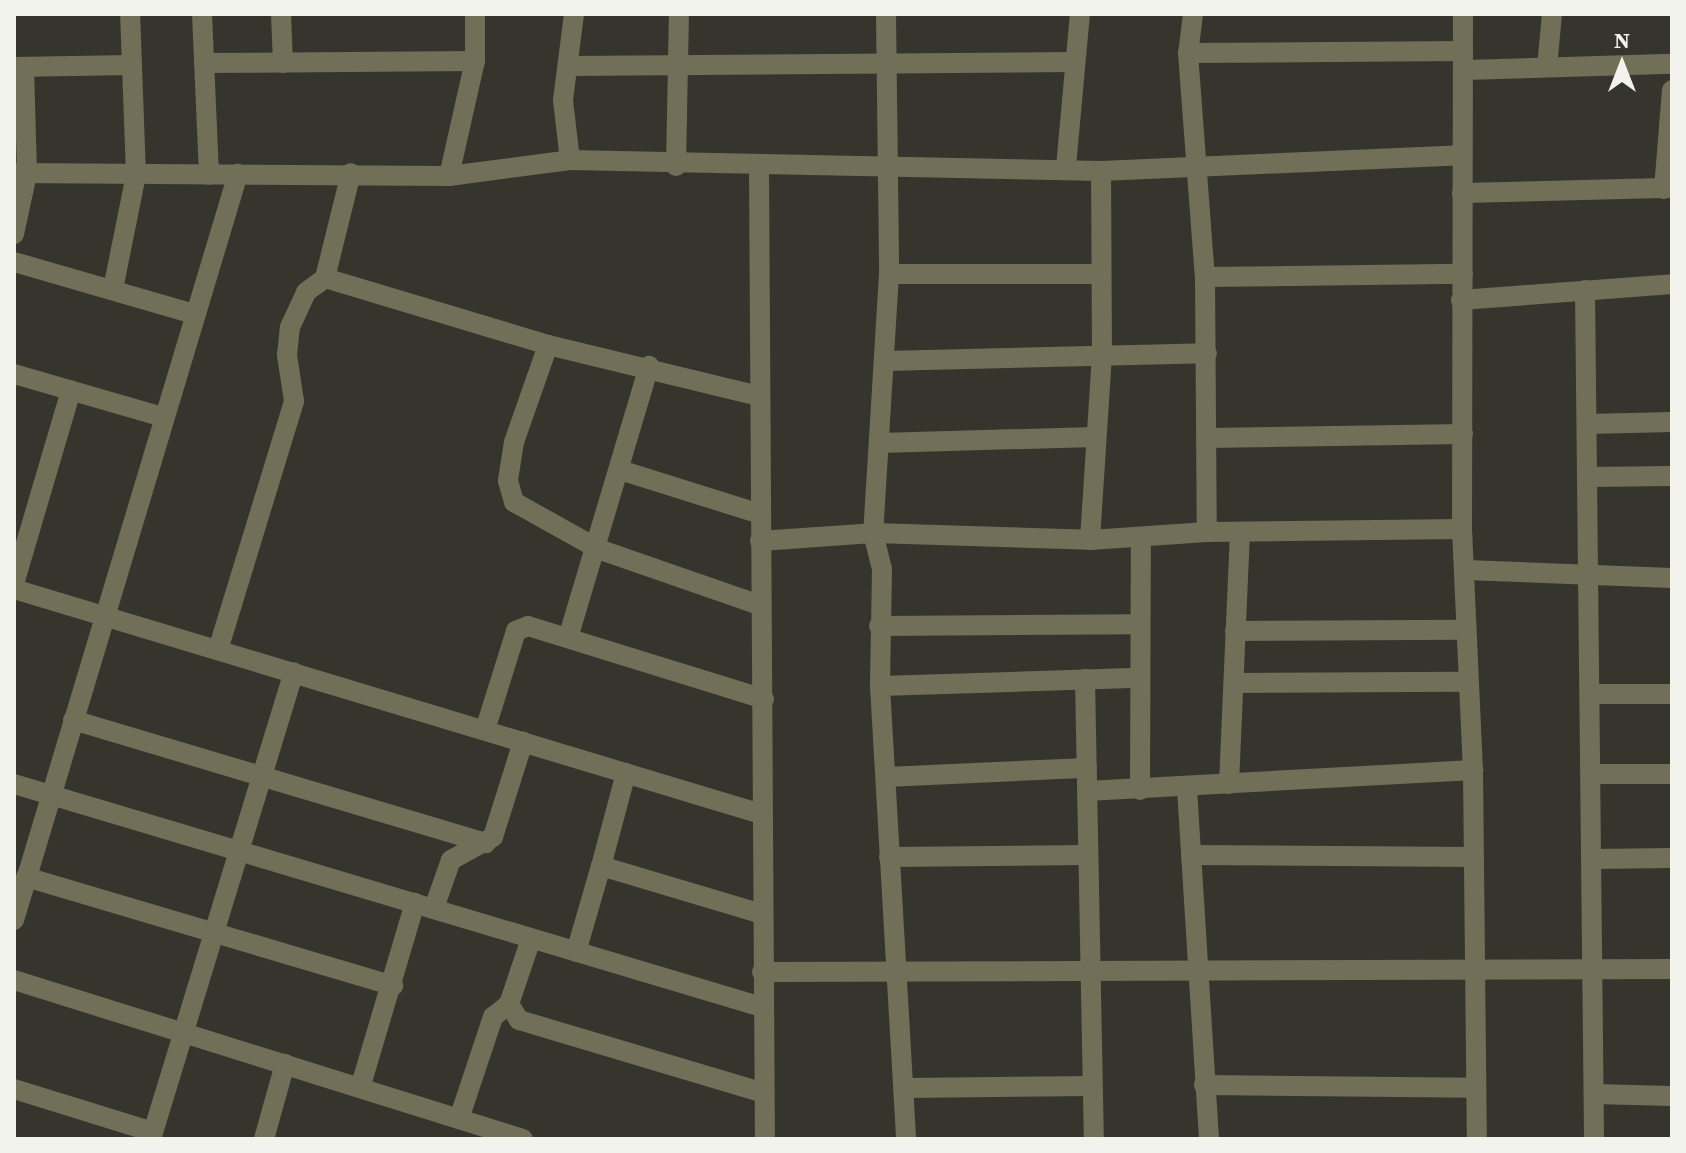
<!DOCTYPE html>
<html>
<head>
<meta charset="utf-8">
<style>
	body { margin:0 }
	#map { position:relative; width:1686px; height:1153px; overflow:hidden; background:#35352d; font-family:"Source Serif 4",serif }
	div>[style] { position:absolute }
	.minor>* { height:20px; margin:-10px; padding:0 10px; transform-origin:10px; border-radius:10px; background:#716f58 }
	span { translate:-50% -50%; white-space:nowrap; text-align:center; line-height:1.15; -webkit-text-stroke:7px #35352d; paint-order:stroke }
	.frame { position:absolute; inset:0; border:16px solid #f3f3ee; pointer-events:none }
	.north { position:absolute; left:1582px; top:24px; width:80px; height:80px; -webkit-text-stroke:6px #35352d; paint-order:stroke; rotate:0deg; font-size:22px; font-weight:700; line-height:32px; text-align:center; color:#f3f3ee }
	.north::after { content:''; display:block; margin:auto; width:28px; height:36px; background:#f3f3ee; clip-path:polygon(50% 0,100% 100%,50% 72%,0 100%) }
</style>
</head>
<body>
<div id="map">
	<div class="minor">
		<i style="left:202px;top:14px;width:161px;rotate:87.5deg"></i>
		<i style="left:281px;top:14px;width:49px;rotate:87.7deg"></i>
		<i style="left:886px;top:14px;width:260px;rotate:89.3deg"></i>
		<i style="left:889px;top:274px;width:259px;rotate:93.5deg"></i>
		<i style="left:873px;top:533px;width:37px;rotate:76deg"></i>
		<i style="left:882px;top:569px;width:117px;rotate:91deg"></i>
		<i style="left:880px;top:686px;width:454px;rotate:86.7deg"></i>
		<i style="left:1193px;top:14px;width:39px;rotate:97deg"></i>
		<i style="left:1188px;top:53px;width:225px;rotate:85.7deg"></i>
		<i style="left:1205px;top:277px;width:255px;rotate:89.6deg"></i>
		<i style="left:1463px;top:14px;width:515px;rotate:90.11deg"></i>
		<i style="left:1462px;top:529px;width:241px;rotate:87.4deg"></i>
		<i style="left:1473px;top:770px;width:369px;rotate:89.4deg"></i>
		<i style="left:1188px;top:53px;width:275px;rotate:-0.4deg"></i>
		<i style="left:204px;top:63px;width:271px;rotate:-0.4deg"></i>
		<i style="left:570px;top:66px;width:503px;rotate:-0.46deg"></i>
		<i style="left:14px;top:67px;width:118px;rotate:-1deg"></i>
		<i style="left:1547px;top:67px;width:53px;rotate:-84.6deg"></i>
		<i style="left:1465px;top:70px;width:207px;rotate:-1.7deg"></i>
		<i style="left:570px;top:160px;width:60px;rotate:-96.7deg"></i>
		<i style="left:563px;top:100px;width:87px;rotate:-82.7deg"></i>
		<i style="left:676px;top:166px;width:152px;rotate:-88.9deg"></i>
		<i style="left:1066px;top:167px;width:154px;rotate:-84.8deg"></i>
		<i style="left:759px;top:168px;width:971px;rotate:89.65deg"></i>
		<i style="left:14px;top:173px;width:435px;rotate:0.4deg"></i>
		<i style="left:449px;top:176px;width:122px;rotate:-7.5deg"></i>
		<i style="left:570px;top:160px;width:531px;rotate:1.19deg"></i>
		<i style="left:1101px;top:171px;width:361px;rotate:-2.5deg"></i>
		<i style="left:449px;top:176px;width:118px;rotate:-77.3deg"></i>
		<i style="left:475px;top:61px;width:47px;rotate:-90deg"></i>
		<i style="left:1664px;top:189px;width:99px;rotate:-85.4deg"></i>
		<i style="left:1462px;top:193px;width:210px;rotate:-1.4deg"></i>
		<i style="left:14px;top:234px;width:61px;rotate:-77.8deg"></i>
		<i style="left:27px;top:174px;width:107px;rotate:-91.6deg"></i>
		<i style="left:14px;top:262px;width:187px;rotate:16.1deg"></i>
		<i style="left:889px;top:274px;width:212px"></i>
		<i style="left:1205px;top:277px;width:258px;rotate:-0.7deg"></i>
		<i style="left:325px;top:278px;width:233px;rotate:16.7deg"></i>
		<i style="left:548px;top:345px;width:217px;rotate:13.6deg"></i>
		<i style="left:113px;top:289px;width:116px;rotate:-78.6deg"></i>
		<i style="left:136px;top:175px;width:161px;rotate:-92.1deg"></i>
		<i style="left:1585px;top:290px;width:849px;rotate:89.39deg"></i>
		<i style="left:1461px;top:300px;width:212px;rotate:-4.3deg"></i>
		<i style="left:548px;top:345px;width:103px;rotate:109.3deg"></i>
		<i style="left:514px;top:442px;width:39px;rotate:99deg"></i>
		<i style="left:508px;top:481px;width:22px;rotate:74deg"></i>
		<i style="left:514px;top:502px;width:96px;rotate:29.2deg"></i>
		<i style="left:598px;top:549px;width:171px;rotate:19.1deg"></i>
		<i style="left:885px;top:361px;width:322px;rotate:-1.4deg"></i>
		<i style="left:14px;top:374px;width:155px;rotate:16.1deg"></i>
		<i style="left:1588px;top:424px;width:84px;rotate:-1.4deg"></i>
		<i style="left:1207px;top:438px;width:256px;rotate:-0.9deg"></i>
		<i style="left:879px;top:443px;width:216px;rotate:-1.6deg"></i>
		<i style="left:620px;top:470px;width:147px;rotate:17.4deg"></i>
		<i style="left:1590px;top:477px;width:82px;rotate:-0.7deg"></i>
		<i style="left:1090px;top:540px;width:186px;rotate:-86.3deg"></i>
		<i style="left:1102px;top:354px;width:183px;rotate:-90.3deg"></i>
		<i style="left:760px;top:541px;width:113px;rotate:-4deg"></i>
		<i style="left:873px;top:533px;width:217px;rotate:1.8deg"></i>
		<i style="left:1090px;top:540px;width:117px;rotate:-3.9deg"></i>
		<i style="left:1207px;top:532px;width:255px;rotate:-0.7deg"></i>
		<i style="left:1466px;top:570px;width:206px;rotate:2.2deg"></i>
		<i style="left:14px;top:584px;width:202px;rotate:-73.6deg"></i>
		<i style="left:14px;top:589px;width:780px;rotate:16.76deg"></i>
		<i style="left:879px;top:626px;width:260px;rotate:-0.4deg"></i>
		<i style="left:1235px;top:631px;width:229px;rotate:-0.3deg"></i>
		<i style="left:568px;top:638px;width:284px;rotate:-73.4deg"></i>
		<i style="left:218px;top:650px;width:260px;rotate:-73deg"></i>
		<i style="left:294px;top:401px;width:47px;rotate:-98.7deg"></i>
		<i style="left:287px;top:355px;width:28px;rotate:-84deg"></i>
		<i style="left:290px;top:327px;width:38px;rotate:-65deg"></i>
		<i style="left:306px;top:292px;width:24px;rotate:-36deg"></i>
		<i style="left:325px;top:278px;width:108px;rotate:-76.1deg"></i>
		<i style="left:1085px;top:679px;width:460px;rotate:88.9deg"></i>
		<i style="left:1238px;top:683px;width:227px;rotate:-0.3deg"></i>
		<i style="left:880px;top:686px;width:259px;rotate:-1.8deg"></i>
		<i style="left:1593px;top:694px;width:79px"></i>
		<i style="left:73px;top:720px;width:431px;rotate:16.6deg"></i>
		<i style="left:485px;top:730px;width:104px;rotate:-72.6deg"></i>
		<i style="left:516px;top:631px;width:13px;rotate:-23deg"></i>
		<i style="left:528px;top:626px;width:247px;rotate:17.2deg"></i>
		<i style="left:626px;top:773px;width:96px;rotate:105deg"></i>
		<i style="left:601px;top:866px;width:168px;rotate:16.6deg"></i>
		<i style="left:1593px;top:774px;width:79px"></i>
		<i style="left:886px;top:777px;width:201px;rotate:-2.6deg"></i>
		<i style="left:14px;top:784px;width:781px;rotate:16.6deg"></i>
		<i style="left:1229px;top:784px;width:250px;rotate:-87.5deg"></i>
		<i style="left:1187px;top:789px;width:351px;rotate:86.4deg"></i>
		<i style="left:1140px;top:790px;width:252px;rotate:-89.8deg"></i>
		<i style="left:1087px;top:791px;width:387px;rotate:-3.1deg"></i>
		<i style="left:1191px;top:855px;width:283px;rotate:0.4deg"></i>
		<i style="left:889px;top:857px;width:199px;rotate:-0.6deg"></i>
		<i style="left:1594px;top:859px;width:78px;rotate:-0.7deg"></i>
		<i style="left:26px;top:877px;width:383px;rotate:16.5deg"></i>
		<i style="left:434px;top:908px;width:51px;rotate:-70.5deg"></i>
		<i style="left:451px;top:860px;width:48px;rotate:-28.7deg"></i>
		<i style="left:493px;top:837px;width:100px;rotate:-72.5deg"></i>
		<i style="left:14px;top:920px;width:779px;rotate:-73.29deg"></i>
		<i style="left:531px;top:939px;width:69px;rotate:108.7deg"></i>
		<i style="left:509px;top:1004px;width:19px;rotate:58deg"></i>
		<i style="left:519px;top:1020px;width:256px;rotate:16.6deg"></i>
		<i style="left:576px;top:952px;width:90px;rotate:-73.8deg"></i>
		<i style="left:762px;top:972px;width:910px;rotate:-0.19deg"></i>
		<i style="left:14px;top:980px;width:533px;rotate:17.35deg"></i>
		<i style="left:361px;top:1085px;width:190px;rotate:-73.5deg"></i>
		<i style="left:1204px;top:1085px;width:270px;rotate:0.6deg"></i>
		<i style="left:905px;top:1088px;width:187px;rotate:-0.6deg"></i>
		<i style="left:14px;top:1089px;width:145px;rotate:17.2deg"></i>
		<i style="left:1595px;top:1094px;width:77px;rotate:1.5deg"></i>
		<i style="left:459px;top:1119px;width:108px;rotate:-71.6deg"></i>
		<i style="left:493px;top:1017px;width:21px;rotate:-39deg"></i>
		<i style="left:151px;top:1139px;width:488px;rotate:-73deg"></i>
		<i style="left:264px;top:1139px;width:78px;rotate:-74.4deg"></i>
	</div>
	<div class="frame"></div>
	<div class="north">N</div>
</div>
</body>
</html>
